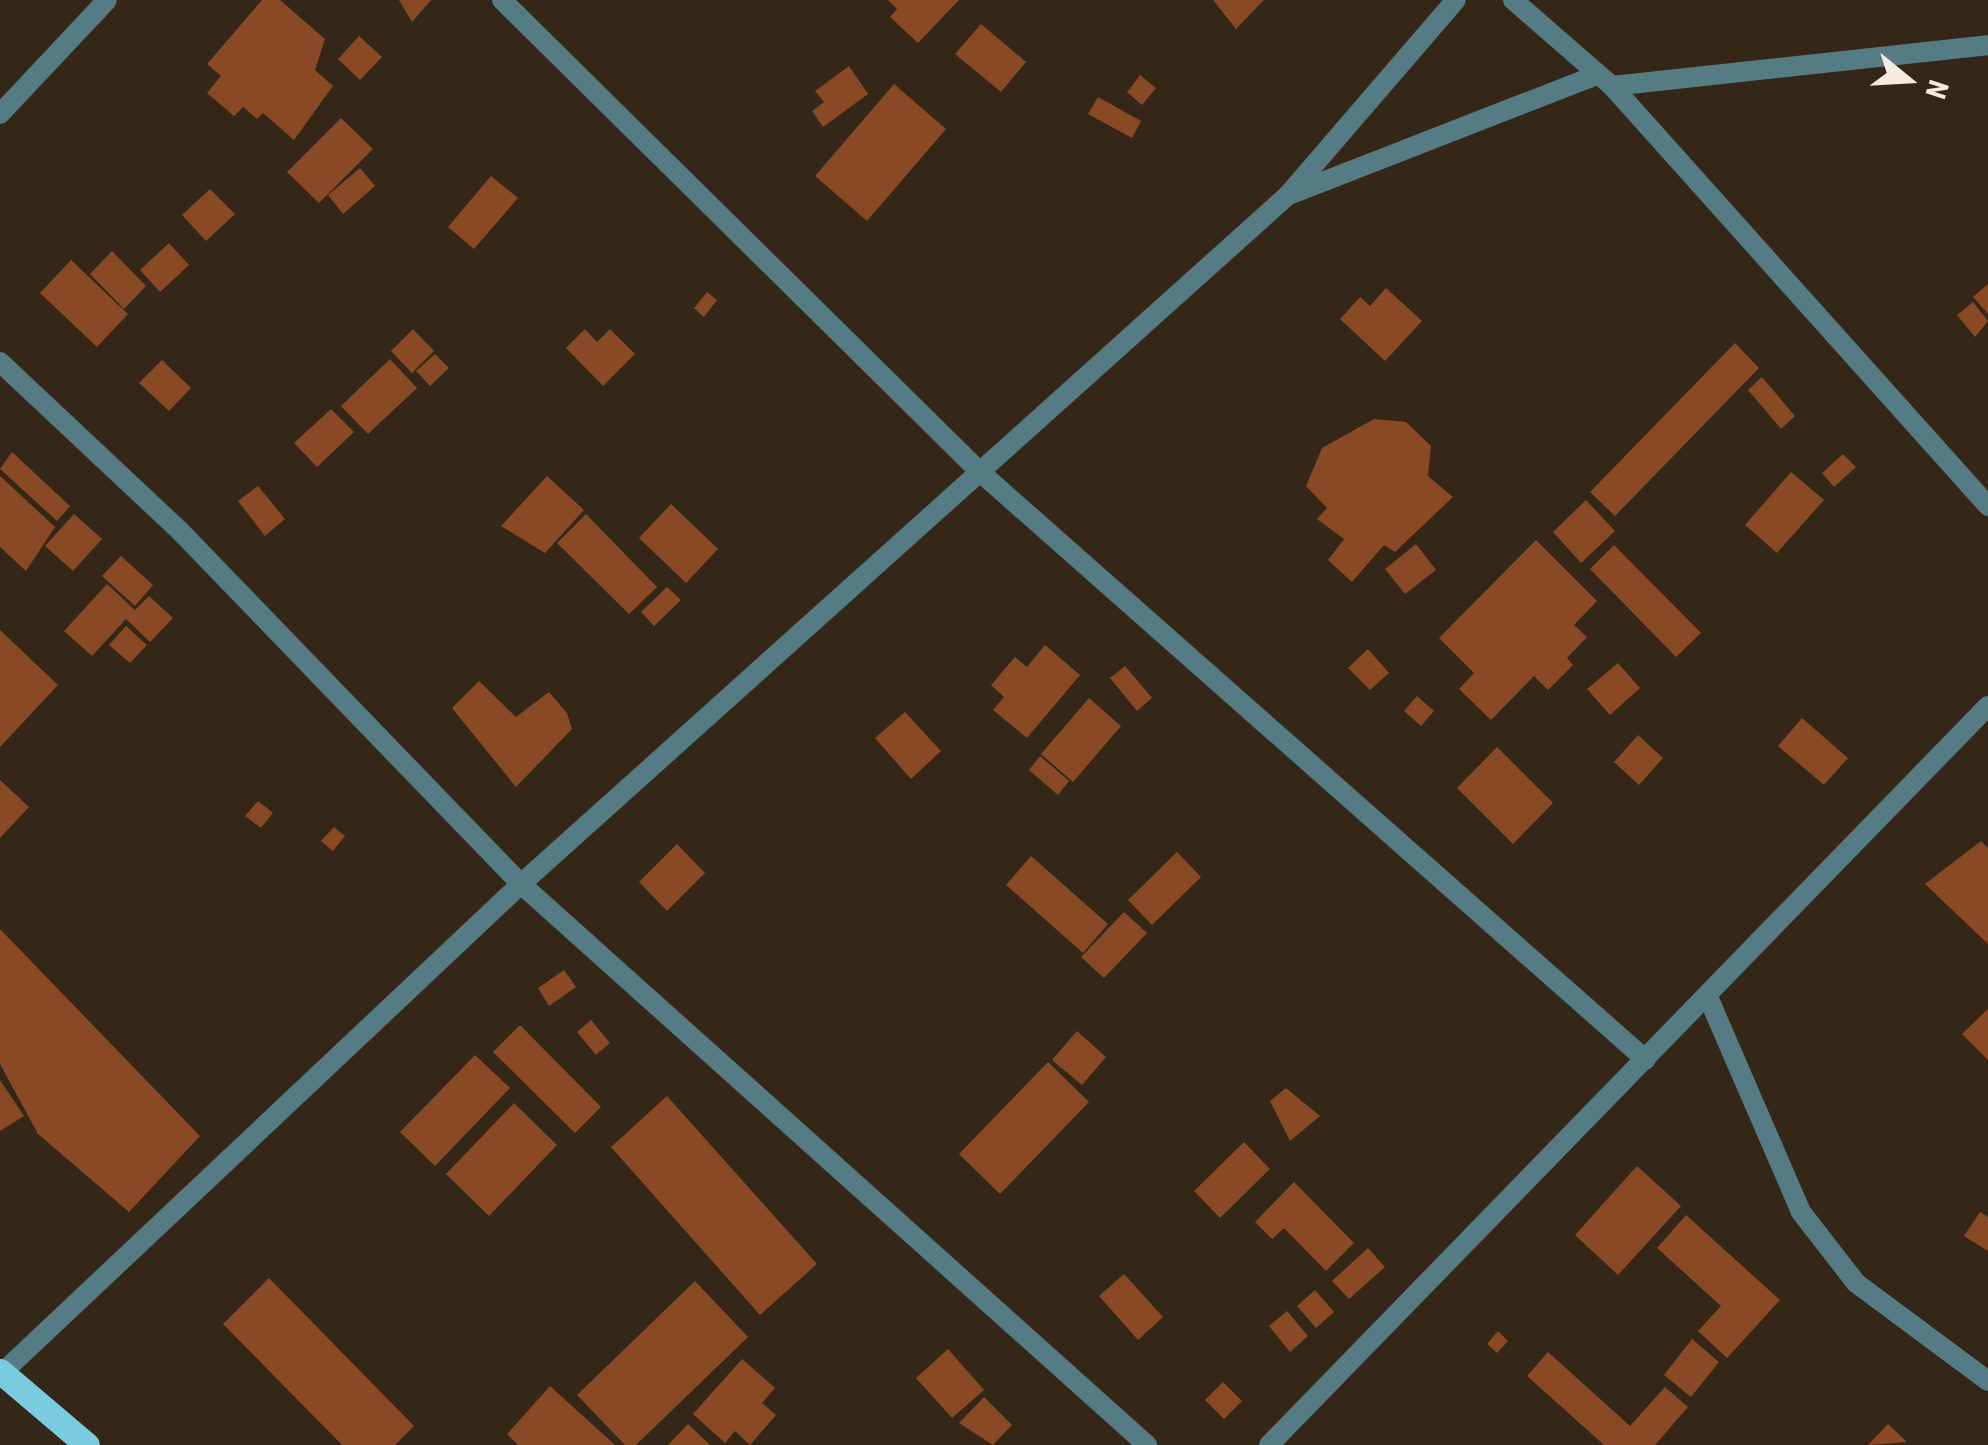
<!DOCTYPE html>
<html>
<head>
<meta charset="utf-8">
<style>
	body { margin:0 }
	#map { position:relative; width:1988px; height:1445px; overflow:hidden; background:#352717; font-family:"Roboto Condensed",sans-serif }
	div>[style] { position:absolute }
	.building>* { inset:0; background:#884924 }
	.minor>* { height:20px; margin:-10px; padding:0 10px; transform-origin:10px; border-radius:10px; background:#557b84 }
	.primary>* { height:25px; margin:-12.5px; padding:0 12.5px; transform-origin:12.5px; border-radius:12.5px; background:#79ccdf }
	span { translate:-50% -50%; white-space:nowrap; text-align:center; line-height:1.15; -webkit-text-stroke:10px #352717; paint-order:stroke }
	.north { position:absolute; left:1858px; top:30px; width:100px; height:100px; -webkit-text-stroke:8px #352717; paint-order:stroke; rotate:108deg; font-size:28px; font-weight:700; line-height:40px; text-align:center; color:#f5ece1 }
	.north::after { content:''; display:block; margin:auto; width:35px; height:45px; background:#f5ece1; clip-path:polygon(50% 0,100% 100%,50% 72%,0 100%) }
</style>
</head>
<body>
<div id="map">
	<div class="building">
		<i style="clip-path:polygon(262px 0,280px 0,325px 39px,315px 70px,333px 86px,294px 140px,263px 113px,257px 119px,243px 107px,234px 116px,207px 93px,221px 76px,207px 64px)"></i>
		<i style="clip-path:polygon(399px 0,431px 0,412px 22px)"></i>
		<i style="clip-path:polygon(888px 0,959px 0,918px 43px,890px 17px,897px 9px)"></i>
		<i style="clip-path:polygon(1213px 0,1264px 0,1236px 29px)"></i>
		<i style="clip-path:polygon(981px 24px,1026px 62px,1001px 92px,955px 54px)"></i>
		<i style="clip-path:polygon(359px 36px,382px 57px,360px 80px,338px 59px)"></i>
		<i style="clip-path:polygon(849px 66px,868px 94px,823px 127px,812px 111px,824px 102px,815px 91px)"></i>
		<i style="clip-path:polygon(1140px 75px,1156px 88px,1142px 105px,1127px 92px)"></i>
		<i style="clip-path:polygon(894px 84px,946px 129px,867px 221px,815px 176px)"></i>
		<i style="clip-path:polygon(1098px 97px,1141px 121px,1132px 138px,1088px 114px)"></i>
		<i style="clip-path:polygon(341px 118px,373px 149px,319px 203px,287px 172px)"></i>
		<i style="clip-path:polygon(360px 168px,375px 186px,343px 214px,328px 195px)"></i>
		<i style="clip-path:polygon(491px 176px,518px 198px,474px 249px,448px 227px)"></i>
		<i style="clip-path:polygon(210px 189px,235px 214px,206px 241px,182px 215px)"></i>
		<i style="clip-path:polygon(169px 243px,189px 265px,160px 292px,140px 270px)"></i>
		<i style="clip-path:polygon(112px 251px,146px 286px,124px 309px,90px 274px)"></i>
		<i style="clip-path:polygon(71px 260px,128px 314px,97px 347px,40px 293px)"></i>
		<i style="clip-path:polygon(1988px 284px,1988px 314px,1973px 297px)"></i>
		<i style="clip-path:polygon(1386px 288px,1422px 321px,1385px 361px,1340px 319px,1360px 297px,1370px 306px)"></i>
		<i style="clip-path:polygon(707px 292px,717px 300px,704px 317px,694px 308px)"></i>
		<i style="clip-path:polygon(1973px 302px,1988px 321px,1975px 337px,1957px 315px)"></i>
		<i style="clip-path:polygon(413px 329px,434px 351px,412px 373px,391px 351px)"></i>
		<i style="clip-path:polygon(585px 329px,597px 342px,610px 329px,635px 354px,603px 386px,566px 348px)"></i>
		<i style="clip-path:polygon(1735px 343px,1759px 368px,1615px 516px,1590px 492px)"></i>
		<i style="clip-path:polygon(435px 354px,449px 368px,430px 386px,416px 371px)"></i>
		<i style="clip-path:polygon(390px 359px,417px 388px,368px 434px,341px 406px)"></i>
		<i style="clip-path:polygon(162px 360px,191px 388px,169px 411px,139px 383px)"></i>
		<i style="clip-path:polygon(1762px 377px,1795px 416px,1781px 429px,1748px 390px)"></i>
		<i style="clip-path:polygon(331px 409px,354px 432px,317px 467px,294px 443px)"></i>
		<i style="clip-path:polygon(1374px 419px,1406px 422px,1431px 446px,1428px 476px,1453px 497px,1395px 552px,1384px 545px,1352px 582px,1328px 560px,1344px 539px,1317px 519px,1327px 508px,1306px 486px,1322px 448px)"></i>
		<i style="clip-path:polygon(12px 452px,70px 506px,57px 521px,0 469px)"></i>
		<i style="clip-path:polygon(1843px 454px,1856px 467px,1834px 487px,1822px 473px)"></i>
		<i style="clip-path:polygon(1791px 472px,1824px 500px,1777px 553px,1745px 525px)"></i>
		<i style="clip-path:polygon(0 476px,55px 527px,26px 571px,0 547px)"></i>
		<i style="clip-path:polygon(547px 476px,584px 510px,545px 553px,501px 526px)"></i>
		<i style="clip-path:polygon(258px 486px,285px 519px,265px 536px,238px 501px)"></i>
		<i style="clip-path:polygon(1586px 500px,1615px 531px,1581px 563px,1553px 532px)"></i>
		<i style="clip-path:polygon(671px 504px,718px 549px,686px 583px,639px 538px)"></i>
		<i style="clip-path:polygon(74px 514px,102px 539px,73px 571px,45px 546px)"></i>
		<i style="clip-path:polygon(586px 514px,657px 587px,629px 614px,557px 543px)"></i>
		<i style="clip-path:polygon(1536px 540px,1597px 601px,1574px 625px,1587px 637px,1567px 658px,1573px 665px,1548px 690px,1534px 676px,1491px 720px,1459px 689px,1474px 673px,1439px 638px)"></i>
		<i style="clip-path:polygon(1416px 544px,1436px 570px,1405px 594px,1385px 569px)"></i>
		<i style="clip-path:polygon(1614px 545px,1701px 633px,1676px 657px,1590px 569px)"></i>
		<i style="clip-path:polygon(121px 556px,153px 585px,135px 606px,102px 576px)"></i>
		<i style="clip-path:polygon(107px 584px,135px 610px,149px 596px,173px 618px,150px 642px,126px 619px,92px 656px,64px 631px)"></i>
		<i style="clip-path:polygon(667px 587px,681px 600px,654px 626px,641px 612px)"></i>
		<i style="clip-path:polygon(126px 626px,147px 645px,130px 663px,109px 645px)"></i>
		<i style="clip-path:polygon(0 630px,58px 685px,0 747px)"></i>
		<i style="clip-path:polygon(1045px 645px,1080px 675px,1027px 738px,993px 710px,1004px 697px,991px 685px,1015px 657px,1027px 667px)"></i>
		<i style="clip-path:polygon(1368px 649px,1389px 673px,1370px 690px,1348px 668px)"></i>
		<i style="clip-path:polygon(1618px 663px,1640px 688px,1610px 715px,1587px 689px)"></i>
		<i style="clip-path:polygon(1125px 666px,1152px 698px,1137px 711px,1110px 678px)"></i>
		<i style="clip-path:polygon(479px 681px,516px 717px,549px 692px,567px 713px,572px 729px,516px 787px,452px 708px)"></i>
		<i style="clip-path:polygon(1417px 696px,1434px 711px,1421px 726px,1404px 711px)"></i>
		<i style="clip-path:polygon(1089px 698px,1121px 726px,1073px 782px,1041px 754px)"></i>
		<i style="clip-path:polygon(905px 712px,941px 751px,911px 779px,875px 738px)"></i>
		<i style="clip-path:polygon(1802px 718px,1848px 758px,1824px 785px,1778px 746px)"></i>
		<i style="clip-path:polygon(1638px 735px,1663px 758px,1639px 785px,1614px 762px)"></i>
		<i style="clip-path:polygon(1497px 747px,1553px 803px,1513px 844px,1457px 788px)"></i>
		<i style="clip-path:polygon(1040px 756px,1069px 781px,1058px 795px,1029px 770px)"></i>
		<i style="clip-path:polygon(0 780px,29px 807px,0 838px)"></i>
		<i style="clip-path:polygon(258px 801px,273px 813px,261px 828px,245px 816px)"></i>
		<i style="clip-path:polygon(334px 827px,345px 836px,333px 851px,321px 841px)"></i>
		<i style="clip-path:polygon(1981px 841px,1988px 848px,1988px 944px,1925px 884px)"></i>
		<i style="clip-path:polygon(677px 844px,705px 873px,667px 911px,639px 882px)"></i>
		<i style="clip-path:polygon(1177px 852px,1201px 877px,1152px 925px,1128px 900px)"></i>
		<i style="clip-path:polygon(1031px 856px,1108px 924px,1083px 953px,1006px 885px)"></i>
		<i style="clip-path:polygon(1124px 912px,1147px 933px,1104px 978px,1081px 957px)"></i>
		<i style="clip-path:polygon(0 929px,200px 1136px,129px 1212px,38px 1134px,0 1064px)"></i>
		<i style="clip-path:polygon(564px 970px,576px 987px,549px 1006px,538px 988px)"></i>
		<i style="clip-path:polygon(1988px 1009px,1988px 1060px,1962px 1034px)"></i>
		<i style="clip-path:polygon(591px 1020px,610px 1043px,596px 1055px,577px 1032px)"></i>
		<i style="clip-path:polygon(520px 1025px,601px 1107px,575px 1133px,493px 1052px)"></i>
		<i style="clip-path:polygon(1077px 1031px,1106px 1057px,1082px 1085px,1052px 1060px)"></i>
		<i style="clip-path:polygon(475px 1055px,510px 1088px,435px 1166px,400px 1132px)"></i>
		<i style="clip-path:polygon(1048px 1062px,1089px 1102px,1000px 1194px,959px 1154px)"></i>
		<i style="clip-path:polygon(0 1080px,24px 1116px,0 1131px)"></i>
		<i style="clip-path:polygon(1286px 1088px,1320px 1116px,1290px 1141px,1270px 1101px)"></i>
		<i style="clip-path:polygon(667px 1096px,817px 1264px,760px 1315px,611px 1147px)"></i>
		<i style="clip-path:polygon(514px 1103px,557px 1145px,489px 1216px,446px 1174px)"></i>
		<i style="clip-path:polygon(1244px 1142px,1270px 1169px,1220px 1218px,1194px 1191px)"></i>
		<i style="clip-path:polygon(1637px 1166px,1681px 1206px,1618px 1275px,1575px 1235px)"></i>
		<i style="clip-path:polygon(1294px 1182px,1354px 1243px,1326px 1271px,1284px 1228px,1272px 1239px,1255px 1222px)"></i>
		<i style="clip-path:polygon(1980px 1212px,1988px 1217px,1988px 1251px,1964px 1236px)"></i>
		<i style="clip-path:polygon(1686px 1215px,1780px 1300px,1727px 1358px,1698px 1331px,1721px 1306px,1657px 1248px)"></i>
		<i style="clip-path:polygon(1368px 1248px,1385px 1267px,1349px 1299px,1332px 1281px)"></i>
		<i style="clip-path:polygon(1124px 1274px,1163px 1317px,1138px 1340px,1099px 1296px)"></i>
		<i style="clip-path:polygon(269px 1278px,414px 1426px,395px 1445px,342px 1445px,223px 1324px)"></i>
		<i style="clip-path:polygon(695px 1281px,748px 1337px,636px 1445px,625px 1445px,577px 1395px)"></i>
		<i style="clip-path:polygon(1315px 1290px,1334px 1312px,1316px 1328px,1297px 1306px)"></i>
		<i style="clip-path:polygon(1287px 1311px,1308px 1336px,1290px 1352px,1269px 1326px)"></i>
		<i style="clip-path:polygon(1498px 1331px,1508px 1341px,1497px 1353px,1487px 1344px)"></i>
		<i style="clip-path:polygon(1692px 1339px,1719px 1362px,1691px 1397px,1664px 1375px)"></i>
		<i style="clip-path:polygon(948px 1349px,984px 1390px,952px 1418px,916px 1378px)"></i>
		<i style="clip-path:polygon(1548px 1352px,1630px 1426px,1665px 1387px,1688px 1407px,1655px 1445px,1604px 1445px,1527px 1376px)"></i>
		<i style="clip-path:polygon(742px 1359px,775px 1388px,762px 1403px,776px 1415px,750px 1445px,735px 1431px,725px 1443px,693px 1414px)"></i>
		<i style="clip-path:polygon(1223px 1382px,1242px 1401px,1224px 1419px,1205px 1400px)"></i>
		<i style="clip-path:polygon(550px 1386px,615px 1445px,518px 1445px,507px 1434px)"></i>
		<i style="clip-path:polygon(984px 1397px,1012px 1425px,993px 1445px,959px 1423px)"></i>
		<i style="clip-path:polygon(688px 1424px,710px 1445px,668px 1445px)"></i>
		<i style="clip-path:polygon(1888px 1424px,1907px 1442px,1868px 1445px)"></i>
	</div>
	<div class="minor">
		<i style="left:502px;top:0;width:672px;rotate:44.64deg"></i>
		<i style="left:980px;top:472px;width:888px;rotate:41.44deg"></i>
		<i style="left:1513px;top:0;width:131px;rotate:41deg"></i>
		<i style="left:1612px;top:86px;width:564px;rotate:48.16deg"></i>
		<i style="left:1612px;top:86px;width:378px;rotate:-6.2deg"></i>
		<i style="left:0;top:114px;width:156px;rotate:-46.8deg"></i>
		<i style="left:1289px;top:195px;width:325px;rotate:-21.3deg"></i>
		<i style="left:0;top:362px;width:247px;rotate:43.2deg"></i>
		<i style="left:180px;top:531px;width:491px;rotate:46deg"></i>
		<i style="left:521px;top:884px;width:841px;rotate:41.87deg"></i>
		<i style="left:1708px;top:997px;width:234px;rotate:66.6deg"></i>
		<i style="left:1801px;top:1212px;width:90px;rotate:52.2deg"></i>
		<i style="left:1856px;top:1283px;width:164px;rotate:36.6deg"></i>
		<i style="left:2px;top:1373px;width:713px;rotate:-43.3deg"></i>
		<i style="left:521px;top:884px;width:1031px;rotate:-41.93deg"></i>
		<i style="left:1288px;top:195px;width:257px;rotate:-49.3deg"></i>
		<i style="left:1269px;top:1445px;width:1031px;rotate:-45.79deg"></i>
	</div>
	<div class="primary">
		<i style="left:0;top:1371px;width:114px;rotate:40.4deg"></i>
	</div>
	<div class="north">N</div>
</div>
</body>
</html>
